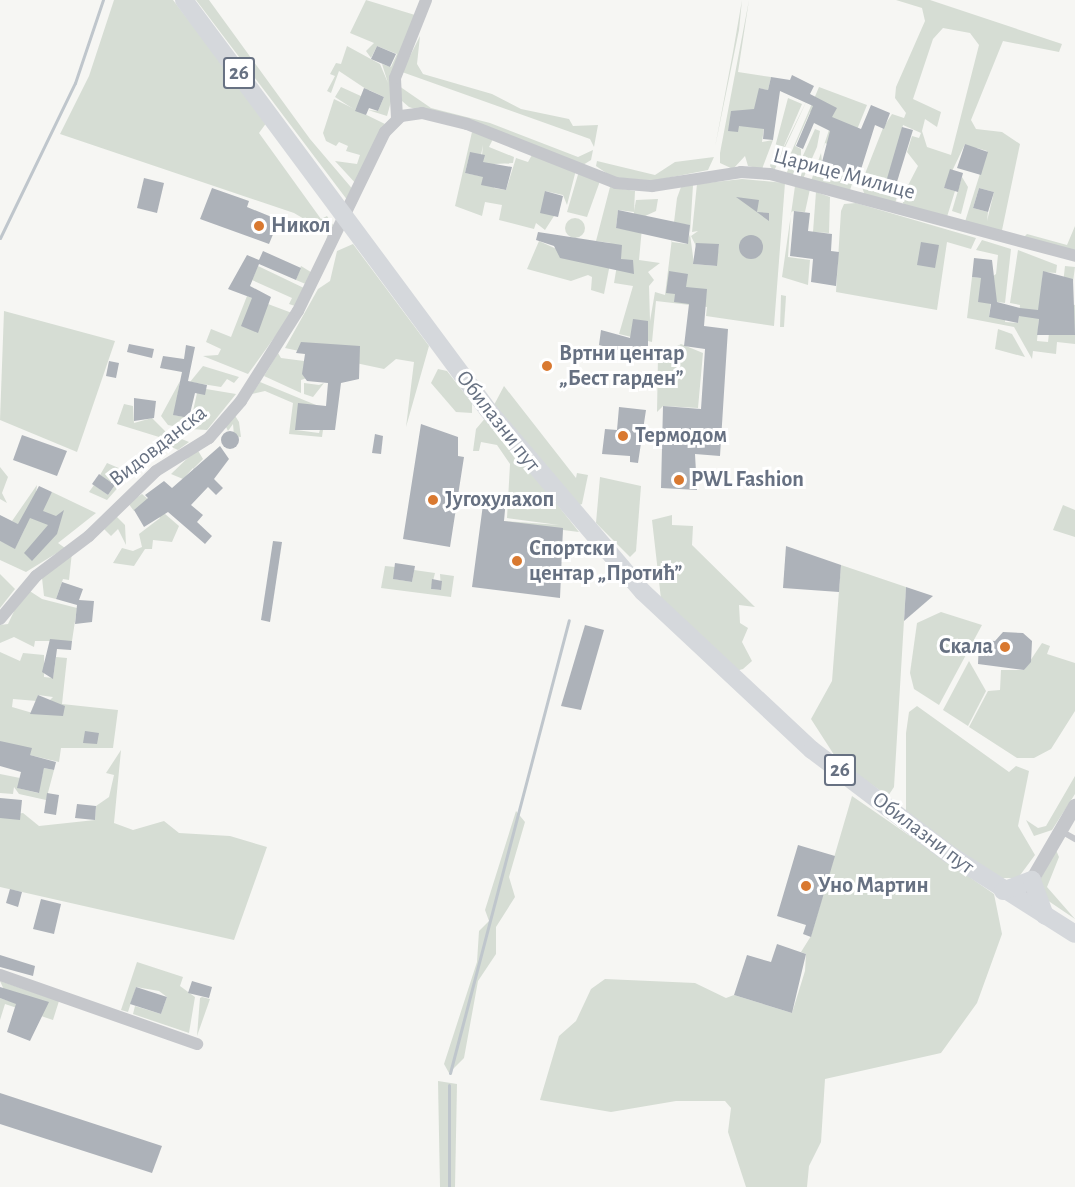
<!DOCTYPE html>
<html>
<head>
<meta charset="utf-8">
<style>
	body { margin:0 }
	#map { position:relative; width:1075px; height:1187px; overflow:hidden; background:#f6f6f3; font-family:"Alegreya Sans",sans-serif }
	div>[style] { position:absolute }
	.green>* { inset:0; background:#d6ddd4 }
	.round { border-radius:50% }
	.stream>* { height:3px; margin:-1.5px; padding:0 1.5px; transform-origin:1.5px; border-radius:1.5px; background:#bfc6cc }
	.building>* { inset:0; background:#adb2b9 }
	.service>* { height:6px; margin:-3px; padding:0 3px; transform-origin:3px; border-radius:3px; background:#c5c7cb }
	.minor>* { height:12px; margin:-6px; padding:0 6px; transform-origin:6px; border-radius:6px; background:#c5c7cb }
	.tertiary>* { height:14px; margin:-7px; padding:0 7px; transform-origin:7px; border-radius:7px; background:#c5c7cb }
	.primary>* { height:18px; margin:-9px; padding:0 9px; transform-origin:9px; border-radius:9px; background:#d5d8dc }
	.dots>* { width:16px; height:16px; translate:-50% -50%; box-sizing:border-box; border:3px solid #fff; border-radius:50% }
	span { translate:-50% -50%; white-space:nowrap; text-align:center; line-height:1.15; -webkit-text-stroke:6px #fff; paint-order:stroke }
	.shield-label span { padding:2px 4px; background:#fff; border:2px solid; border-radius:4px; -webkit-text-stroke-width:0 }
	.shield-label { font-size:21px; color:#677182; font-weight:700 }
	.street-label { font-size:22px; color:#677182 }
	.poi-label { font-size:22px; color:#677182; font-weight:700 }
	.left { translate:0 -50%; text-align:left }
	.right { translate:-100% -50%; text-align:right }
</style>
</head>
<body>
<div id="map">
	<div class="green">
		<i style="clip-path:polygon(114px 0,173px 0,267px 122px,259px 133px,321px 219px,327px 216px,333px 225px,325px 245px,328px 233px,294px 213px,60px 134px,89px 76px)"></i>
		<i style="clip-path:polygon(196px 0,209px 0,310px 139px,355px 192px,348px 201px)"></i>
		<i style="clip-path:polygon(366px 0,415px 15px,387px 116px,368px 110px,378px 111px,384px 97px,369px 90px,355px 110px,335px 97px,341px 87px,363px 97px,366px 89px,339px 71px,331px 93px,327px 91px,335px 76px,330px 74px,336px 63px,341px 64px,347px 46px,380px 64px,388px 83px,382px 64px,391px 67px,397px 54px,377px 46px,371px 58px,366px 51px,374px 43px,350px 33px)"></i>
		<i style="clip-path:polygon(742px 0,739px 30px,715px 147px,733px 52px)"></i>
		<i style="clip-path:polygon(749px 0,738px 72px,771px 77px,768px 90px,759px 88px,765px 121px,762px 142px,773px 140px,762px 169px,748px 166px,745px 156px,733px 169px,720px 163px,720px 153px)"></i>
		<i style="clip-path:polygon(evenodd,896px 0,930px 0,1062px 44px,1059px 52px,1003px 41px,971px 120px,976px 129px,1002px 132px,1020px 144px,1001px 235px,1021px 240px,1027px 234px,1067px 245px,1075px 226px,1075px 251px,1034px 244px,964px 225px,987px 151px,977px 148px,975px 153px,965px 144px,944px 188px,955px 191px,946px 220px,904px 208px,902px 197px,918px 166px,907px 152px,912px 136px,919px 138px,921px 133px,903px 125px,888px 190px,878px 190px,897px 196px,895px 204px,865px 196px,861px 184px,883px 128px,892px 114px,904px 118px,906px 113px,895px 98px,896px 87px,925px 21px,922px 8px,896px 0,943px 28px,970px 33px,979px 45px,951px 155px,927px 147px,922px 131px,925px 119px,937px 127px,941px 112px,913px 99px,933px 39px,943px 28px,896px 0,979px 188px,994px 192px,987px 221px,988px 212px,973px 208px,979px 188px)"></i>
		<i style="clip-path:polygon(420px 36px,417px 64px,423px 74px,492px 94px,521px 109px,569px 119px,573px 126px,598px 125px,594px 147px,590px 139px,402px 72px)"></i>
		<i style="clip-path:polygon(399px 86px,431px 108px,490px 123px,578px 157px,593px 150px,591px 160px,583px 165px,409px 107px,402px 101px)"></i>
		<i style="clip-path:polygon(819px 87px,867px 105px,839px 174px,853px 181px,850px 190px,811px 181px,821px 153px,822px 162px,834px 167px,841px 150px,825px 143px,822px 151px,832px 121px,810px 112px,795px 146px,801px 149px,801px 160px,815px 129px,820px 131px,817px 147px,803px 179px,787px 174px,788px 160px)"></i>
		<i style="clip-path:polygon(788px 98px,802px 104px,780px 155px,808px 98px,774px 171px,770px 166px)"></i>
		<i style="clip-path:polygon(334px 99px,385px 124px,358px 186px,335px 161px,357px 164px,360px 155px,346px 151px,348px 146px,339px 142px,336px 146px,326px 141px,323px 133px)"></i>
		<i style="clip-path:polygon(evenodd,472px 132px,493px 139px,489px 147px,514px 157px,513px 163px,494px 164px,494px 188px,506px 190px,516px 158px,528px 162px,533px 153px,576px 170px,567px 205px,563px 195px,545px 191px,554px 216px,545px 230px,536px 223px,534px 229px,499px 220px,502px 205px,485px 202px,482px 216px,455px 206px,472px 132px,483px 145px,480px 176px,465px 173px,470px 153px,481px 155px,483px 145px)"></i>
		<i style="clip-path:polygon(714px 157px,708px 170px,652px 181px,612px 177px,596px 166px,597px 161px,655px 175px,675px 162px)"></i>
		<i style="clip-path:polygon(579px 171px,600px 181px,587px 217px,567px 212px)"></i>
		<i style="clip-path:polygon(962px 177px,968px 187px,961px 214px,952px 211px)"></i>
		<i style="clip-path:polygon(evenodd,742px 179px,785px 183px,774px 326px,706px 316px,707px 307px,656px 301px,652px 342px,619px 334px,633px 286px,614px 283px,617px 265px,610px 264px,604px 294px,591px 290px,592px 277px,588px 275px,571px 281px,527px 269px,539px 241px,561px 251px,611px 243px,596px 241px,610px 187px,635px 191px,634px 211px,636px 200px,658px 199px,656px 211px,643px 217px,639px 260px,660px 263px,648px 272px,654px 280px,649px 286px,650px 321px,655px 292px,665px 295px,677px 198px,681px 187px,693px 185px,690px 233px,689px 225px,675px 223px,672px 242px,687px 244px,690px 234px,694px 264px,716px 266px,719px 245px,696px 246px,691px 236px,698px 231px,692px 232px,697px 184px,742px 179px,618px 210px,634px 212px,632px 230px,616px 228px,618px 210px)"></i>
		<i style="clip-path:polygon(795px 186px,810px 189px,805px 212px,791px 211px,788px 257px,810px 260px,808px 285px,782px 277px)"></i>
		<i style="clip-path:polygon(816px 192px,830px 197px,829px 233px,813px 232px)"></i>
		<i style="clip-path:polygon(856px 203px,976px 238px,971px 249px,947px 242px,937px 310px,836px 292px,841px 211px,844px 204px)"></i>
		<i class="round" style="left:565px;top:218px;width:20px;height:20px"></i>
		<i style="clip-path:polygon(982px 240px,1011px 249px,1005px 303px,991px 301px,989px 317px,1006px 314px,1005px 322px,1018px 323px,1020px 305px,1010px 303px,1018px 250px,1057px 265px,1056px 273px,1043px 272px,1037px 341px,1048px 342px,1050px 324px,1058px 328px,1065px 266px,1075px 267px,1070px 304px,1075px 305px,1075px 344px,1057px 342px,1056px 354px,1033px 351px,1032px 359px,1014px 327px,967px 318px,972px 277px,989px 279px,996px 274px,998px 255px,976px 250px)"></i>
		<i style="clip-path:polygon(353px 244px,429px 346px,406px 427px,414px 362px,396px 359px,384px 369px,285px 348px,318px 289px,330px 281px,337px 251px)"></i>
		<i style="clip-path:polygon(258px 266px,306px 289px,295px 306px,289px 304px,292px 298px,252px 280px)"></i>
		<i style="clip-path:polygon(301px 266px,314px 274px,308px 285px,296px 280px)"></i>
		<i style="clip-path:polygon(781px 295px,786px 296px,784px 327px,780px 327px)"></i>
		<i style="clip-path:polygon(247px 296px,292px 313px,248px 374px,203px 356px,218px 355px,221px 349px,206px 342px,211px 329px,231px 337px)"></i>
		<i style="clip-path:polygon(4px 311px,115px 341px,77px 452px,0 420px)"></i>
		<i style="clip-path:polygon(998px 329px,1012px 334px,1025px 357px,995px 349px)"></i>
		<i style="clip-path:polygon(681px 344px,703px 353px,698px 408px,663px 406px,657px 412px,658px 356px)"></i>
		<i style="clip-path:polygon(278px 353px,281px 358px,304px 361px,307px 378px,301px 380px,301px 393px,264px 376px)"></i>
		<i style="clip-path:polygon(203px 366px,239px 377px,234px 383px,227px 379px,221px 387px,190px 382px)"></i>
		<i style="clip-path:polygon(438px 369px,447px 371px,472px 403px,472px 413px,456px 412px,431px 383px)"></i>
		<i style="clip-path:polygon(180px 381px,174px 415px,189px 418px,187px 429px,168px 425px,161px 416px)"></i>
		<i style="clip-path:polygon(260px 382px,316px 405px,296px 430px,319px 433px,326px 408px,322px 437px,289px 434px,293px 403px,265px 391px,252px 394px)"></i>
		<i style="clip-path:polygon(304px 383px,319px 385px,324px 383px,313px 397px,304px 394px)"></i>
		<i style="clip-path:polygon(504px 386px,576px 478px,577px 473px,588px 475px,582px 504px,577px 506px,494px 405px)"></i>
		<i style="clip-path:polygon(206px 389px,236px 394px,207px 430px,189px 429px,197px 393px)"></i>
		<i style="clip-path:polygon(124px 404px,133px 406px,134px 423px,152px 418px,167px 433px,189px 442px,178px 450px,159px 441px,107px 500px,89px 492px,94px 485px,108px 495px,115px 485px,100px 475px,107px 463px,128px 472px,159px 437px,117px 424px)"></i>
		<i style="clip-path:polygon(234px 414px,239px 422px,241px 437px,234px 436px,233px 424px,228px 431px,225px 425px)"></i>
		<i style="clip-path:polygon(487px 416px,579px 532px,563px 530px,559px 558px,504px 521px,559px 525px,507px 518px,510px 464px,497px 445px,481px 442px,479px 451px,473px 451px,476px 429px)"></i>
		<i style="clip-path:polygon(197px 449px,203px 459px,194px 468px,209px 484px,193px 468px,183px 479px,171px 474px)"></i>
		<i style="clip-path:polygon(0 467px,8px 477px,2px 493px,7px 503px,0 499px)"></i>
		<i style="clip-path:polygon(600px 477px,641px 486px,636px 551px,630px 557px,596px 523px)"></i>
		<i style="clip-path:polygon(37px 485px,36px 493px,48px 499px,52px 492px,96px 513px,58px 543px,65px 548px,26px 572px,0 560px,0 541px,15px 548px,25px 528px,12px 521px)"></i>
		<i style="clip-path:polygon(142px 494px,179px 526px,172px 542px,153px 540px,152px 549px,145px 549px,134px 566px,113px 563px,122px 548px,133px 551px,142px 547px,139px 534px,160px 518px,146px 501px,134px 511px,128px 503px)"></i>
		<i style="clip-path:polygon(1063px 505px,1075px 510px,1075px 537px,1053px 530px)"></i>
		<i style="clip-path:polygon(115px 515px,125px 525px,126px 545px,118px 529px,111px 536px,103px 528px)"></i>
		<i style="clip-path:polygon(672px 515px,672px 525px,693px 526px,692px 545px,755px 607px,739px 605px,740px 623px,748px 628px,742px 642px,752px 661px,743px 669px,736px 671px,661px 599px,652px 520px)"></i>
		<i style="clip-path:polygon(72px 552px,69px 580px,63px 579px,56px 599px,44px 596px,42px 578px)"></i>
		<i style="clip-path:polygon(841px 565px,906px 587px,894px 787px,888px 796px,838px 761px,811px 719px,832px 681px)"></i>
		<i style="clip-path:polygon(385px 566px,395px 567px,394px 579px,412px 582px,414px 570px,435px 573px,431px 589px,441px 590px,440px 574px,454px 576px,451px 597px,381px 588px)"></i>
		<i style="clip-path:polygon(0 574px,15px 589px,0 608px)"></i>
		<i style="clip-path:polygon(25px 588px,42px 599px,77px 608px,72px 641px,35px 641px,34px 647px,14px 637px,0 643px,0 625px,8px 624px)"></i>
		<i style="clip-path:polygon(941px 612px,982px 625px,939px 705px,914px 689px,910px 673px,917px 623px)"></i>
		<i style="clip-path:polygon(1042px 643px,1050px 646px,1047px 654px,1075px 663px,1075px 711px,1051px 749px,1034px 758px,1017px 758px,969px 727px,988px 691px,1000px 690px,1001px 670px,1024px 670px)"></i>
		<i style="clip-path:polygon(evenodd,0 652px,20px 661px,23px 653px,44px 655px,44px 677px,53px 678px,56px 657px,67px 658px,62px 704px,118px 710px,113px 748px,61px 748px,59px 762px,0 748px,0 652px,38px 695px,53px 697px,36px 714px,12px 707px,13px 699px,37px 701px,38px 695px)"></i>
		<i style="clip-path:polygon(969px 661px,986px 691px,968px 726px,943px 710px)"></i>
		<i style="clip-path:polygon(917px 706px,1009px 772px,1016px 766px,1029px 771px,1018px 826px,1035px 855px,1018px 878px,999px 878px,906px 815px,906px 733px,909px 712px)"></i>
		<i style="clip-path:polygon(121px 750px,114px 823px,133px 830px,164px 821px,179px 833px,230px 836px,267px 847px,234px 940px,0 887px,0 816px,23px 813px,39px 826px,95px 820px,96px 806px,109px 797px,114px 775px,106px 773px)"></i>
		<i style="clip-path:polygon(44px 768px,54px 770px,46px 800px,19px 794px,14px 787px,13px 794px,0 793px,0 774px,20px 778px,18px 788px,38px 793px)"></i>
		<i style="clip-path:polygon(1075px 776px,1075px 794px,1052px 830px,1034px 836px,1026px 820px,1038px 828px,1046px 826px)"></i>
		<i style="clip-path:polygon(852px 796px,994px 894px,1002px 934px,977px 1003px,941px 1053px,825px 1079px,821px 1142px,809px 1166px,807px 1187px,746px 1187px,728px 1132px,731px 1108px,725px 1101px,676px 1101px,611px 1112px,540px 1100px,559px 1036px,576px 1021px,591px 989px,605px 979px,695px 983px,726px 998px,734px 995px,792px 1013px,805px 971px,806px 954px,801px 952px,811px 936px)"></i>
		<i style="clip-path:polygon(516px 811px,525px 822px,509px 877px,515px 897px,496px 927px,496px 954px,478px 981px,464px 1058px,449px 1073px,444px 1064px,477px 962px,479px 931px,489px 921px,485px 910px)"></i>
		<i style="clip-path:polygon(1056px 850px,1059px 857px,1047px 887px,1075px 919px,1047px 900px,1040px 880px)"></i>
		<i style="clip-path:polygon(137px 962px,183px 977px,180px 986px,195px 997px,189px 1033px,133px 1014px,135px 1006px,161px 1014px,167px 997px,159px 991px,136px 987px,128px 1012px,121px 1010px)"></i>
		<i style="clip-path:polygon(0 981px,59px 1001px,53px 1020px,5px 1004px,0 1020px,0 998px,9px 1001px)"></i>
		<i style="clip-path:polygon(202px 997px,210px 999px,197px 1036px,200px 998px)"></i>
		<i style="clip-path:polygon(438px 1081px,457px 1084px,455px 1187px,440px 1187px)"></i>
	</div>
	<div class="stream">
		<i style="left:0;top:238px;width:172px;rotate:-64.2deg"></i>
		<i style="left:75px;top:83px;width:88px;rotate:-71.4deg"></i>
		<i style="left:450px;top:1073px;width:468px;rotate:-75.3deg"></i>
		<i style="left:449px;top:1085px;width:102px;rotate:90deg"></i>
	</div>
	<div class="building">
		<i style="clip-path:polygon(377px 46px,396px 54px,390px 67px,371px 59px)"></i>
		<i style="clip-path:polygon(792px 75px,814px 86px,810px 94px,837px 108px,832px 117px,861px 129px,871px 105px,890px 113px,884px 129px,875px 125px,858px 179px,822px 162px,830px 131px,814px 123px,803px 149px,796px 146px,813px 106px,780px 91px,773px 140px,763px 139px,764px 129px,739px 126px,738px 132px,728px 131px,731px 111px,754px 109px,759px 88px,768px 90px,771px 77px,790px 80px)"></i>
		<i style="clip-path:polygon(364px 88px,384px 97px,378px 111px,369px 108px,366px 115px,355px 111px)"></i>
		<i style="clip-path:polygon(902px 127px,913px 130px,896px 185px,886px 182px)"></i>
		<i style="clip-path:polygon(965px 144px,988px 152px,981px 175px,957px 168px)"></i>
		<i style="clip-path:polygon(470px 152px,485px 155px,483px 162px,512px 167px,506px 190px,481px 185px,483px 177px,465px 173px)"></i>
		<i style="clip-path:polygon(950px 169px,963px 173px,958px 192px,944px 188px)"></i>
		<i style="clip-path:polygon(144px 178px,164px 183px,157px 213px,137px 208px)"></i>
		<i style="clip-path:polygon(212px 188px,249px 201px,247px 207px,279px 220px,269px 244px,200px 219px)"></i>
		<i style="clip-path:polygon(979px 188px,994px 192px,988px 212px,973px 208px)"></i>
		<i style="clip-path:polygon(545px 191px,563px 196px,558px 217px,540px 213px)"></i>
		<i style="clip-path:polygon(736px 197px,759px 200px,757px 212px,769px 213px,769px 221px)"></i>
		<i style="clip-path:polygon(618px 210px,690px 225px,688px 244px,616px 228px)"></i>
		<i style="clip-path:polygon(794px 211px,810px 213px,808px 231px,832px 234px,831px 251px,839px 252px,836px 286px,811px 282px,813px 259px,790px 256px)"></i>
		<i style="clip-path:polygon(538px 232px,622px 245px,621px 259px,633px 260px,634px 274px,560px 258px,554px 246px,536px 240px)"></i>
		<i class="round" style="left:739px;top:235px;width:24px;height:24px"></i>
		<i style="clip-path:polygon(921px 242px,939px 245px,935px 268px,917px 265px)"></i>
		<i style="clip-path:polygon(696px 243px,719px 244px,717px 266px,693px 264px)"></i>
		<i style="clip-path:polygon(263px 251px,301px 268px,296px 280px,259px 264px,250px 286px,271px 297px,258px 333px,241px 326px,252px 298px,228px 289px,247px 255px,259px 260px)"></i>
		<i style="clip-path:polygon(974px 258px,992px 260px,997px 302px,1020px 308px,1038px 310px,1043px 271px,1073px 279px,1075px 335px,1037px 335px,1039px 319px,1019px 316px,1018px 323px,989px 317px,991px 304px,978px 302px,981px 278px,972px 277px)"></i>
		<i style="clip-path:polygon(669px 271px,688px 274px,686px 287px,707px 289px,704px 326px,728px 329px,720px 456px,695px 454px,697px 490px,661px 488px,663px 406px,701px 409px,705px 349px,684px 346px,689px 304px,674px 302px,675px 294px,666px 293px)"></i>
		<i style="clip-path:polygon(633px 319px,648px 321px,648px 358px,599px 345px,601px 330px,630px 338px)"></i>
		<i style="clip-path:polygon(301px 342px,360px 346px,359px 379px,341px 383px,335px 430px,295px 430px,298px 403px,326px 406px,328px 383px,307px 381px,302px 374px,305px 354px,296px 353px)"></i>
		<i style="clip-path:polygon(129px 344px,154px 349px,152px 358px,127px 352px)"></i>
		<i style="clip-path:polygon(186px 345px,195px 347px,188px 381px,207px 385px,205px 395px,195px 393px,189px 418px,173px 415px,182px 372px,160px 368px,163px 356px,184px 359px)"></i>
		<i style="clip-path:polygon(109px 361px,119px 363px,116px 378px,106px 376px)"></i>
		<i style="clip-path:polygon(134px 398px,156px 401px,154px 418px,134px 421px)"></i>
		<i style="clip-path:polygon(619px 407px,646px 410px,638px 463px,630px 462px,630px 456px,602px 454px,605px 429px,617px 430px)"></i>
		<i style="clip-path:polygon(421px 424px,458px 437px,458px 456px,464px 457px,450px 547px,403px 539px)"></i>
		<i class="round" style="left:221px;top:431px;width:18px;height:18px"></i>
		<i style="clip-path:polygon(375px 434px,383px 436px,381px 454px,372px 453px)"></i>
		<i style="clip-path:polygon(22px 435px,67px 451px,57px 476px,13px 460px)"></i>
		<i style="clip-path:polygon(220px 446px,229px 459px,214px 479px,223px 488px,216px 495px,208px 487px,191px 505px,203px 515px,197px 522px,212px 536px,205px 544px,168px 512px,144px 527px,134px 510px,148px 498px,145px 495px,164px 481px,172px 488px)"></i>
		<i style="clip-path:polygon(99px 474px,115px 485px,108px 495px,92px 484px)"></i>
		<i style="clip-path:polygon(39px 486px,52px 492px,43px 511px,56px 516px,64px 510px,57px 534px,32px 561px,24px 553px,48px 525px,30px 518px,15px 549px,0 541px,0 515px,18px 524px)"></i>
		<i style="clip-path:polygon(484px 497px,506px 499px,504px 521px,563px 528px,560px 598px,472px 587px)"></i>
		<i style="clip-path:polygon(273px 541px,282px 542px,270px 622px,261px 620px)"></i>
		<i style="clip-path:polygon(786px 546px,841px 565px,839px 592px,783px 588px)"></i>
		<i style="clip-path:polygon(395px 563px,415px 566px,412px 582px,393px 579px)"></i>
		<i style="clip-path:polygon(432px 579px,442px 581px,441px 590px,431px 589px)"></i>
		<i style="clip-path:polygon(62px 582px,83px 589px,79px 600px,94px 601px,92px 622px,75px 624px,77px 605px,56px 599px)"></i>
		<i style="clip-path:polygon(906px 587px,933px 596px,904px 621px)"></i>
		<i style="clip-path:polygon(585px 625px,604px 630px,581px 710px,561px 706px)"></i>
		<i style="clip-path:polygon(1003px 632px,1023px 633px,1032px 641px,1031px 662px,1024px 670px,978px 664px,979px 640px,995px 641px)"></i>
		<i style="clip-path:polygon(50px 639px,72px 641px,71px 650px,57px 649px,53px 679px,42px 672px)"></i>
		<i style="clip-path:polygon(38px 695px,65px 706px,63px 716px,30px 714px)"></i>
		<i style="clip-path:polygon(85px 731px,99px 733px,97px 744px,83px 743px)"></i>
		<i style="clip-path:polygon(0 741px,32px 748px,30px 755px,56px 762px,54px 770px,44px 768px,39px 793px,17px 788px,21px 772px,0 766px)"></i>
		<i style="clip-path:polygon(47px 793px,59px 795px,56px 815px,44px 813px)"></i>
		<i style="clip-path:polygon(0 798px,22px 800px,20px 820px,0 818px)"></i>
		<i style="clip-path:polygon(77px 804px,96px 806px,95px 820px,75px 818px)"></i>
		<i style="clip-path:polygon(798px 845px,835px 856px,811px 937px,803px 934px,806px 925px,777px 916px)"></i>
		<i style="clip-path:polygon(10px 889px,22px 892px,18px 907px,6px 903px)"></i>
		<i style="clip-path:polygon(41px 899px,61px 904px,54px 934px,33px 929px)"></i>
		<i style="clip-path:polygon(777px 944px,806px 954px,792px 1013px,734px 995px,747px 955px,771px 962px)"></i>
		<i style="clip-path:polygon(0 955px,35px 966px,33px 976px,0 967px)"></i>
		<i style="clip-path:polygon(192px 981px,212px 987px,209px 998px,188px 993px)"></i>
		<i style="clip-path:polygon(0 987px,49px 1002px,30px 1041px,7px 1032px,16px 1004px,0 998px)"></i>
		<i style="clip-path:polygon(136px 987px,167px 997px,161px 1014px,130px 1004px)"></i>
		<i style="clip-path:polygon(0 1093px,162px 1146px,152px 1173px,0 1124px)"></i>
	</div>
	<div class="service">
		<i style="left:1061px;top:831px;width:16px;rotate:30deg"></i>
	</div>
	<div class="minor">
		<i style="left:397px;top:118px;width:40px;rotate:-92.9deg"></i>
		<i style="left:395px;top:78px;width:84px;rotate:-68.3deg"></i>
		<i style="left:0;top:619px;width:56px;rotate:-50.1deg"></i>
		<i style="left:36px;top:576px;width:66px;rotate:-37deg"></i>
		<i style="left:89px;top:536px;width:93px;rotate:-44.1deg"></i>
		<i style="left:156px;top:471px;width:62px;rotate:-31.9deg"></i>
		<i style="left:209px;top:438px;width:49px;rotate:-49.1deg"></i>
		<i style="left:241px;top:401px;width:107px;rotate:-57.7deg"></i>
		<i style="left:298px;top:311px;width:199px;rotate:-64.1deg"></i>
		<i style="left:385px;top:132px;width:23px;rotate:-45deg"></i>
		<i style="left:401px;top:116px;width:21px;rotate:-8deg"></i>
		<i style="left:422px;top:113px;width:46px;rotate:13.7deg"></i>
		<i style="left:467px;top:124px;width:160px;rotate:21.6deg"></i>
		<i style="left:616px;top:183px;width:36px;rotate:5deg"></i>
		<i style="left:652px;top:186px;width:90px;rotate:-8.9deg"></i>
		<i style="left:741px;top:172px;width:29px;rotate:4deg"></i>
		<i style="left:770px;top:174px;width:316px;rotate:15deg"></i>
		<i style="left:0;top:975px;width:209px;rotate:19.3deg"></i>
	</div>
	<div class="tertiary">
		<i style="left:1028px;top:887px;width:94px;rotate:-59.9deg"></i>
	</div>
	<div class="primary">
		<i style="left:184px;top:0;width:510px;rotate:53.44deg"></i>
		<i style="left:488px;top:410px;width:239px;rotate:49.6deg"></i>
		<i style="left:643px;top:592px;width:231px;rotate:43.1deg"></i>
		<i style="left:812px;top:750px;width:172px;rotate:37.2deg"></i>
		<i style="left:949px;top:854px;width:149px;rotate:32.4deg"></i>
		<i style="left:1003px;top:891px;width:31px;rotate:-21deg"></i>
		<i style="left:1032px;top:880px;width:38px;rotate:70deg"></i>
	</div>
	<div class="dots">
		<i style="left:259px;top:226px;background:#d97930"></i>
		<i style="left:547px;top:366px;background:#d97930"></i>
		<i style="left:623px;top:436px;background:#d97930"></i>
		<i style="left:679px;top:480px;background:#d97930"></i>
		<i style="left:433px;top:500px;background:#d97930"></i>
		<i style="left:517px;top:561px;background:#d97930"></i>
		<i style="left:1005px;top:647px;background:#d97930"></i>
		<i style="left:806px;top:886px;background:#d97930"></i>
	</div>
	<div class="shield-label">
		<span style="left:239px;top:73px">26</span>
		<span style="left:840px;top:770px">26</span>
	</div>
	<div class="street-label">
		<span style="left:844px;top:174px;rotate:15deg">Царице Милице</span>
		<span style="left:498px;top:421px;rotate:52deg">Обилазни пут</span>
		<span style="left:158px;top:446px;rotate:-38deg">Видовданска</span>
		<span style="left:923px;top:833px;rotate:37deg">Обилазни пут</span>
	</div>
	<div class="poi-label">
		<span class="left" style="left:271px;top:226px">Никол</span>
		<span class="left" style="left:559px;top:366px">Вртни центар<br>„Бест гарден”</span>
		<span class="left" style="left:635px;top:436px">Термодом</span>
		<span class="left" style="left:691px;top:480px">PWL Fashion</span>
		<span class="left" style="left:445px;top:500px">Југохулахоп</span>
		<span class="left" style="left:529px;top:561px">Спортски<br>центар „Протић”</span>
		<span class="right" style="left:993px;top:647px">Скала</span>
		<span class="left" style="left:818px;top:886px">Уно Мартин</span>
	</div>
</div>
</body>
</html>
